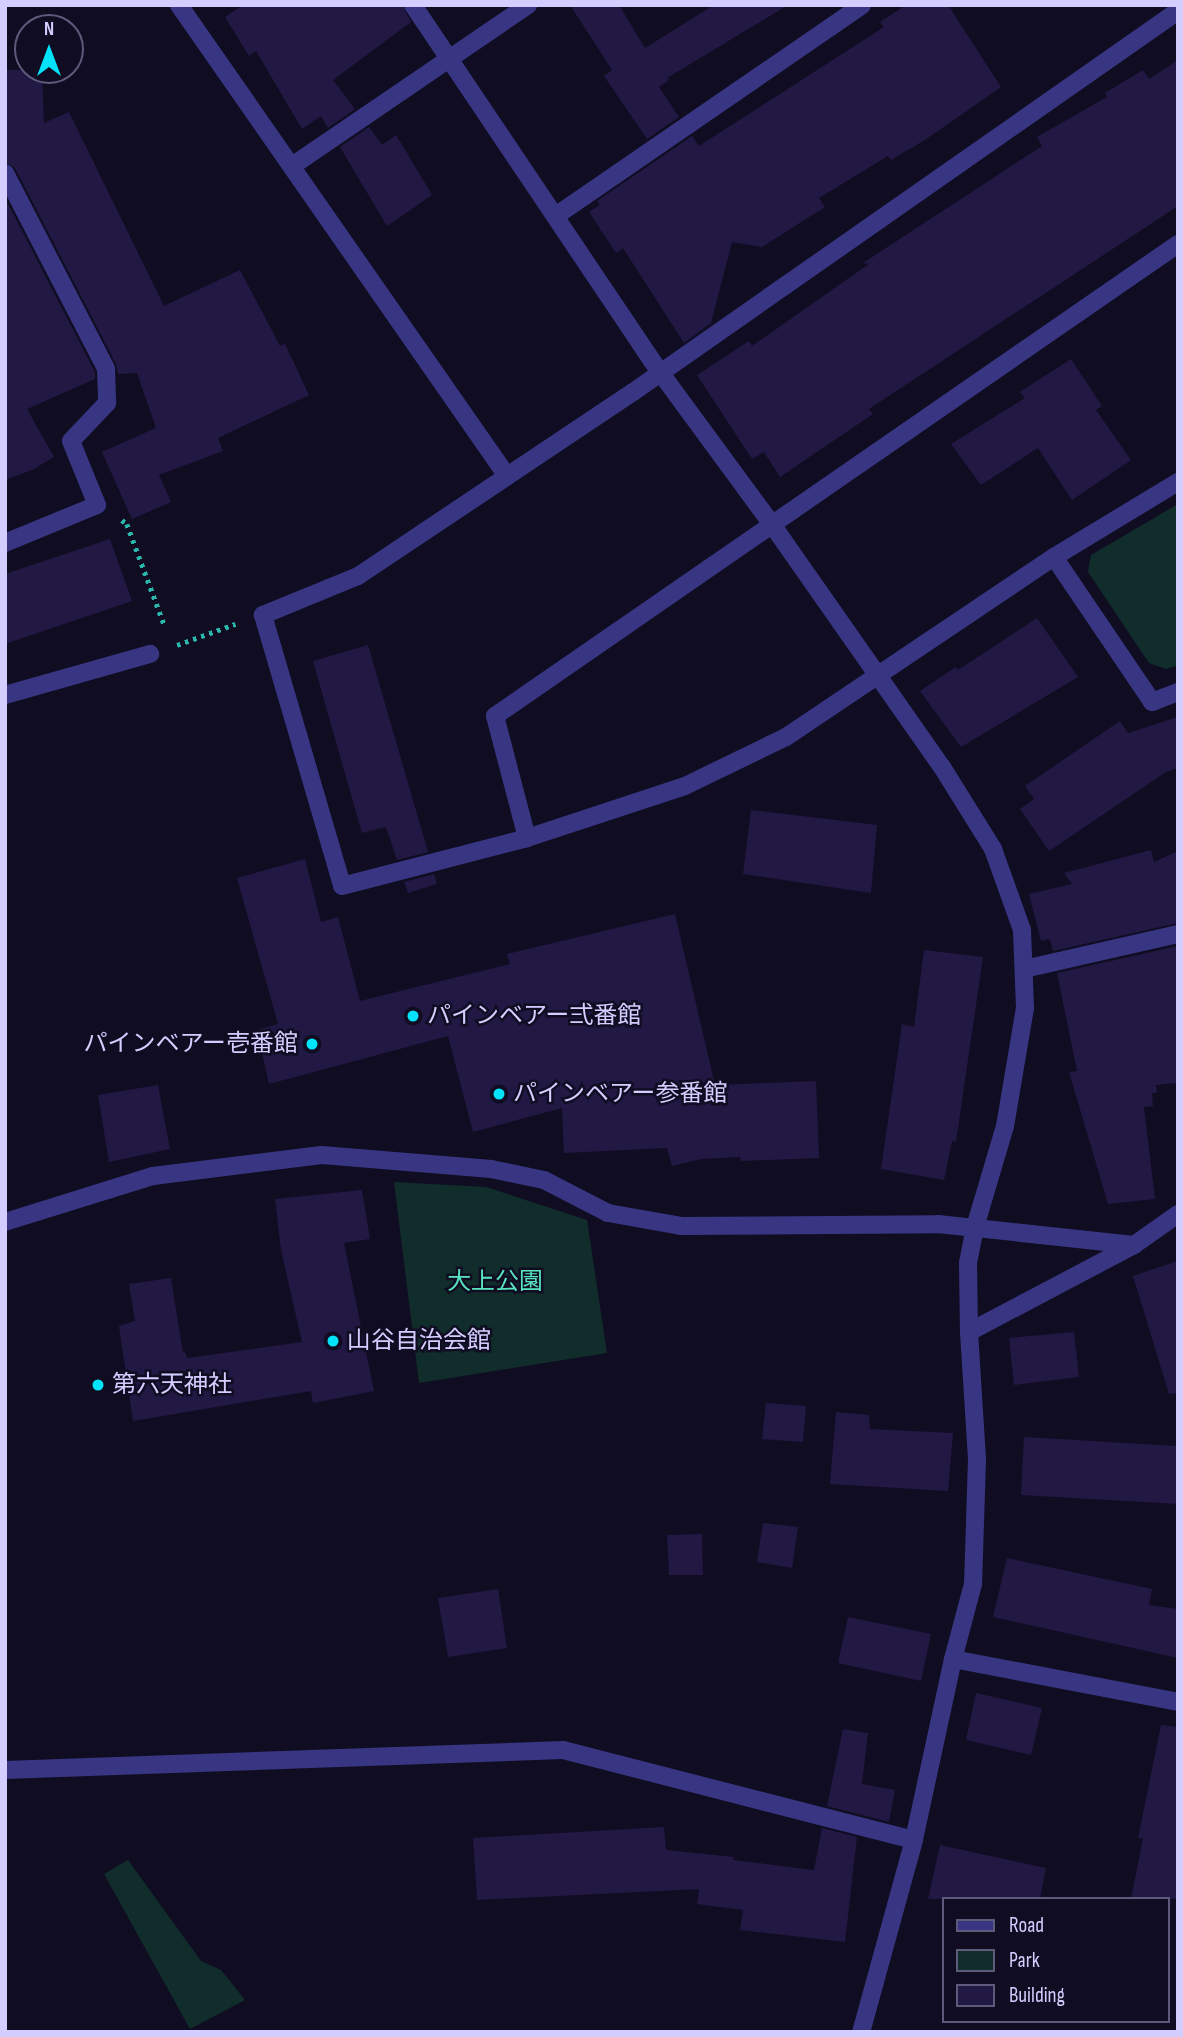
<!DOCTYPE html>
<html>
<head>
<meta charset="utf-8">
<style>
	body { margin:0 }
	#map { position:relative; width:1183px; height:2037px; overflow:hidden; background:#100d23; font-family:"Sofia Sans Condensed","Noto Sans JP",sans-serif }
	div>[style] { position:absolute }
	.green>* { inset:0; background:#102d2b }
	.building>* { inset:0; background:#211844 }
	.path>* { height:4.5px; margin-top:-2.25px; transform-origin:0; background:repeating-linear-gradient(90deg,#2ab8ae 0 3.5px,transparent 0 8.5px) }
	.lane>* { height:18px; margin:-9px; padding:0 9px; transform-origin:9px; border-radius:9px; background:#383683 }
	.street>* { height:18px; margin:-9px; padding:0 9px; transform-origin:9px; border-radius:9px; background:#383683 }
	.dots>* { width:19px; height:19px; translate:-50% -50%; box-sizing:border-box; border:4px solid #100d23; border-radius:50% }
	span { translate:-50% -50%; white-space:nowrap; text-align:center; line-height:1.15; -webkit-text-stroke:5px #100d23; paint-order:stroke }
	.poi-label { font-size:24px; color:#d3ceff }
	.left { translate:0 -50%; text-align:left }
	.right { translate:-100% -50%; text-align:right }
	.park-label { font-size:24px; color:#56e3be }
	.frame { position:absolute; inset:0; border:7px solid #d3ceff; pointer-events:none }
	.legend { position:absolute; left:942px; top:1897px; width:228px; height:126px; box-sizing:border-box; background:#100d23; border:2px solid #5e5a7b; margin:0; padding:9px 12px; list-style:none; font-size:21px; color:#d3ceff }
	.legend li { display:flex; align-items:center; gap:14px; height:35px }
	.legend b { width:35px; border:2px solid #5e5a7b }
	.north { position:absolute; left:14px; top:14px; width:70px; height:70px; box-sizing:border-box; background:#100d23; border:2px solid #5e5a7b; border-radius:50%; rotate:0deg; font-size:19px; font-weight:700; line-height:28px; text-align:center; color:#d3ceff }
	.north::after { content:''; display:block; margin:auto; width:24px; height:32px; background:#00e3f9; clip-path:polygon(50% 0,100% 100%,50% 72%,0 100%) }
</style>
</head>
<body>
<div id="map">
	<div class="green">
		<i style="clip-path:polygon(1178px 504px,1178px 665px,1166px 669px,1149px 663px,1088px 572px,1091px 555px)"></i>
		<i style="clip-path:polygon(394px 1182px,486px 1187px,587px 1220px,607px 1353px,419px 1383px)"></i>
		<i style="clip-path:polygon(128px 1860px,201px 1961px,221px 1970px,245px 2000px,190px 2029px,104px 1874px)"></i>
	</div>
	<div class="building">
		<i style="clip-path:polygon(243px 5px,402px 5px,411px 22px,333px 80px,355px 109px,328px 128px,321px 116px,302px 129px,256px 51px,249px 56px,225px 17px)"></i>
		<i style="clip-path:polygon(570px 5px,619px 5px,645px 48px,714px 5px,788px 5px,667px 78px,669px 80px,659px 87px,679px 117px,647px 139px,604px 76px,612px 70px)"></i>
		<i style="clip-path:polygon(906px 5px,948px 5px,1001px 87px,925px 140px,891px 160px,888px 156px,819px 198px,825px 207px,762px 247px,732px 242px,711px 323px,684px 343px,623px 248px,616px 253px,589px 212px,600px 205px,597px 201px,692px 136px,699px 146px,884px 27px,880px 22px)"></i>
		<i style="clip-path:polygon(1178px 60px,1178px 206px,869px 409px,873px 414px,780px 477px,764px 452px,752px 459px,697px 375px,749px 341px,752px 346px,869px 264px,863px 263px,1042px 146px,1037px 137px,1107px 97px,1105px 93px,1143px 70px,1149px 79px)"></i>
		<i style="clip-path:polygon(5px 70px,42px 70px,44px 123px,69px 112px,164px 306px,240px 270px,280px 346px,285px 344px,309px 395px,218px 438px,223px 451px,159px 475px,171px 502px,132px 519px,102px 452px,156px 428px,137px 373px,118px 374px,116px 364px,15px 168px,5px 162px)"></i>
		<i style="clip-path:polygon(369px 127px,382px 145px,396px 135px,432px 195px,387px 226px,340px 147px)"></i>
		<i style="clip-path:polygon(5px 198px,95px 372px,95px 379px,27px 409px,54px 457px,32px 470px,5px 480px)"></i>
		<i style="clip-path:polygon(1071px 359px,1102px 406px,1096px 410px,1131px 460px,1072px 500px,1038px 448px,981px 485px,951px 444px,1025px 398px,1020px 392px)"></i>
		<i style="clip-path:polygon(110px 539px,132px 601px,5px 644px,5px 574px)"></i>
		<i style="clip-path:polygon(1037px 618px,1078px 677px,961px 747px,920px 691px,956px 667px,958px 670px)"></i>
		<i style="clip-path:polygon(368px 645px,428px 852px,397px 860px,386px 827px,362px 833px,313px 661px)"></i>
		<i style="clip-path:polygon(1178px 717px,1178px 768px,1166px 772px,1049px 851px,1020px 809px,1034px 799px,1025px 786px,1120px 721px,1128px 733px)"></i>
		<i style="clip-path:polygon(751px 810px,877px 825px,871px 893px,743px 874px)"></i>
		<i style="clip-path:polygon(1151px 850px,1154px 862px,1178px 851px,1178px 923px,1053px 951px,1050px 939px,1041px 941px,1029px 894px,1072px 884px,1064px 873px)"></i>
		<i style="clip-path:polygon(305px 859px,321px 922px,338px 917px,360px 1001px,510px 964px,507px 954px,675px 914px,715px 1085px,816px 1081px,819px 1158px,741px 1161px,740px 1157px,702px 1159px,672px 1166px,667px 1148px,564px 1153px,562px 1108px,473px 1132px,448px 1036px,269px 1084px,257px 1030px,278px 1024px,237px 878px)"></i>
		<i style="clip-path:polygon(434px 874px,437px 884px,408px 893px,404px 882px)"></i>
		<i style="clip-path:polygon(1178px 946px,1178px 1083px,1156px 1085px,1157px 1093px,1152px 1093px,1153px 1106px,1144px 1107px,1155px 1199px,1108px 1204px,1069px 1072px,1077px 1071px,1057px 973px)"></i>
		<i style="clip-path:polygon(924px 950px,983px 957px,956px 1142px,952px 1141px,944px 1180px,881px 1169px,902px 1024px,914px 1027px)"></i>
		<i style="clip-path:polygon(158px 1085px,170px 1149px,109px 1162px,98px 1095px)"></i>
		<i style="clip-path:polygon(362px 1190px,370px 1239px,344px 1243px,374px 1391px,313px 1403px,311px 1391px,133px 1421px,119px 1326px,135px 1321px,129px 1284px,171px 1278px,183px 1353px,185px 1352px,187px 1358px,302px 1342px,281px 1250px,275px 1199px)"></i>
		<i style="clip-path:polygon(1178px 1261px,1178px 1393px,1169px 1394px,1133px 1276px)"></i>
		<i style="clip-path:polygon(1074px 1332px,1079px 1377px,1014px 1385px,1009px 1338px)"></i>
		<i style="clip-path:polygon(766px 1403px,806px 1406px,803px 1442px,762px 1439px)"></i>
		<i style="clip-path:polygon(836px 1412px,869px 1415px,870px 1429px,953px 1433px,948px 1491px,830px 1484px)"></i>
		<i style="clip-path:polygon(1024px 1437px,1178px 1446px,1178px 1504px,1021px 1495px)"></i>
		<i style="clip-path:polygon(763px 1523px,798px 1527px,792px 1568px,757px 1562px)"></i>
		<i style="clip-path:polygon(702px 1534px,703px 1575px,669px 1575px,667px 1535px)"></i>
		<i style="clip-path:polygon(1007px 1558px,1152px 1589px,1149px 1605px,1178px 1609px,1178px 1658px,993px 1617px)"></i>
		<i style="clip-path:polygon(498px 1589px,507px 1648px,448px 1657px,438px 1598px)"></i>
		<i style="clip-path:polygon(848px 1617px,931px 1634px,921px 1681px,838px 1663px)"></i>
		<i style="clip-path:polygon(976px 1693px,1042px 1708px,1031px 1755px,966px 1740px)"></i>
		<i style="clip-path:polygon(1161px 1725px,1178px 1727px,1178px 1899px,1131px 1899px,1143px 1838px,1138px 1838px)"></i>
		<i style="clip-path:polygon(843px 1729px,868px 1733px,862px 1784px,895px 1790px,889px 1822px,827px 1806px)"></i>
		<i style="clip-path:polygon(664px 1827px,666px 1850px,734px 1857px,733px 1860px,814px 1870px,822px 1828px,857px 1837px,845px 1942px,740px 1930px,743px 1910px,697px 1904px,699px 1889px,477px 1900px,473px 1838px)"></i>
		<i style="clip-path:polygon(940px 1845px,1046px 1868px,1040px 1899px,928px 1899px)"></i>
	</div>
	<div class="path">
		<i style="left:122px;top:520px;width:6px;rotate:39deg"></i>
		<i style="left:127px;top:524px;width:107px;rotate:69.7deg"></i>
		<i style="left:177px;top:645px;width:62px;rotate:-19.9deg"></i>
	</div>
	<div class="lane">
		<i style="left:5px;top:1770px;width:558px;rotate:-2.05deg"></i>
		<i style="left:563px;top:1750px;width:362px;rotate:14.4deg"></i>
	</div>
	<div class="street">
		<i style="left:179px;top:5px;width:574px;rotate:55.15deg"></i>
		<i style="left:413px;top:5px;width:442px;rotate:56.1deg"></i>
		<i style="left:660px;top:372px;width:187px;rotate:53.7deg"></i>
		<i style="left:771px;top:523px;width:298px;rotate:55deg"></i>
		<i style="left:942px;top:767px;width:97px;rotate:58.1deg"></i>
		<i style="left:993px;top:849px;width:86px;rotate:70.3deg"></i>
		<i style="left:1022px;top:930px;width:78px;rotate:87.8deg"></i>
		<i style="left:1025px;top:1008px;width:120px;rotate:99.6deg"></i>
		<i style="left:1005px;top:1126px;width:105px;rotate:106.5deg"></i>
		<i style="left:975px;top:1227px;width:37px;rotate:101deg"></i>
		<i style="left:968px;top:1263px;width:69px;rotate:89.2deg"></i>
		<i style="left:969px;top:1332px;width:127px;rotate:86.4deg"></i>
		<i style="left:977px;top:1459px;width:125px;rotate:91.8deg"></i>
		<i style="left:973px;top:1584px;width:78px;rotate:104.9deg"></i>
		<i style="left:953px;top:1659px;width:185px;rotate:102.2deg"></i>
		<i style="left:914px;top:1840px;width:199px;rotate:105.4deg"></i>
		<i style="left:1178px;top:11px;width:665px;rotate:145.04deg"></i>
		<i style="left:633px;top:392px;width:331px;rotate:146.2deg"></i>
		<i style="left:358px;top:576px;width:103px;rotate:157.7deg"></i>
		<i style="left:263px;top:615px;width:282px;rotate:73.7deg"></i>
		<i style="left:342px;top:886px;width:191px;rotate:-14.5deg"></i>
		<i style="left:527px;top:838px;width:166px;rotate:-18.2deg"></i>
		<i style="left:685px;top:786px;width:112px;rotate:-25.9deg"></i>
		<i style="left:786px;top:737px;width:323px;rotate:-33.9deg"></i>
		<i style="left:1054px;top:557px;width:145px;rotate:-31.2deg"></i>
		<i style="left:292px;top:166px;width:286px;rotate:-34.3deg"></i>
		<i style="left:5px;top:173px;width:220px;rotate:62.7deg"></i>
		<i style="left:106px;top:369px;width:34px;rotate:88deg"></i>
		<i style="left:107px;top:403px;width:52px;rotate:133.5deg"></i>
		<i style="left:71px;top:441px;width:69px;rotate:67.9deg"></i>
		<i style="left:97px;top:505px;width:100px;rotate:157.6deg"></i>
		<i style="left:557px;top:215px;width:370px;rotate:-34.5deg"></i>
		<i style="left:1054px;top:557px;width:175px;rotate:55.9deg"></i>
		<i style="left:1152px;top:702px;width:28px;rotate:-21deg"></i>
		<i style="left:5px;top:695px;width:151px;rotate:-15.8deg"></i>
		<i style="left:527px;top:838px;width:126px;rotate:-104.7deg"></i>
		<i style="left:495px;top:716px;width:830px;rotate:-34.65deg"></i>
		<i style="left:1024px;top:969px;width:158px;rotate:-12.8deg"></i>
		<i style="left:5px;top:1222px;width:155px;rotate:-17.3deg"></i>
		<i style="left:153px;top:1176px;width:170px;rotate:-7.1deg"></i>
		<i style="left:322px;top:1155px;width:170px;rotate:4.7deg"></i>
		<i style="left:491px;top:1169px;width:54px;rotate:11.7deg"></i>
		<i style="left:544px;top:1180px;width:72px;rotate:27.3deg"></i>
		<i style="left:608px;top:1213px;width:74px;rotate:10.1deg"></i>
		<i style="left:681px;top:1226px;width:257px;rotate:-0.4deg"></i>
		<i style="left:938px;top:1224px;width:197px;rotate:6.1deg"></i>
		<i style="left:969px;top:1332px;width:187px;rotate:-27.8deg"></i>
		<i style="left:1134px;top:1245px;width:54px;rotate:-35.2deg"></i>
		<i style="left:953px;top:1659px;width:229px;rotate:10.8deg"></i>
	</div>
	<div class="dots">
		<i style="left:413px;top:1016px;background:#00e3f9"></i>
		<i style="left:312px;top:1044px;background:#00e3f9"></i>
		<i style="left:499px;top:1094px;background:#00e3f9"></i>
		<i style="left:333px;top:1341px;background:#00e3f9"></i>
		<i style="left:98px;top:1385px;background:#00e3f9"></i>
	</div>
	<div class="poi-label">
		<span class="left" style="left:427px;top:1016px">パインベアー弍番館</span>
		<span class="right" style="left:298px;top:1044px">パインベアー壱番館</span>
		<span class="left" style="left:513px;top:1094px">パインベアー参番館</span>
		<span class="left" style="left:347px;top:1341px">山谷自治会館</span>
		<span class="left" style="left:112px;top:1385px">第六天神社</span>
	</div>
	<div class="park-label">
		<span style="left:495px;top:1282px">大上公園</span>
	</div>
	<div class="frame"></div>
	<ul class="legend">
	<li><b style="height:9px;background:#383683"></b>Road</li>
	<li><b style="height:19px;background:#102d2b"></b>Park</li>
	<li><b style="height:19px;background:#211844"></b>Building</li>
	</ul>
	<div class="north">N</div>
</div>
</body>
</html>
